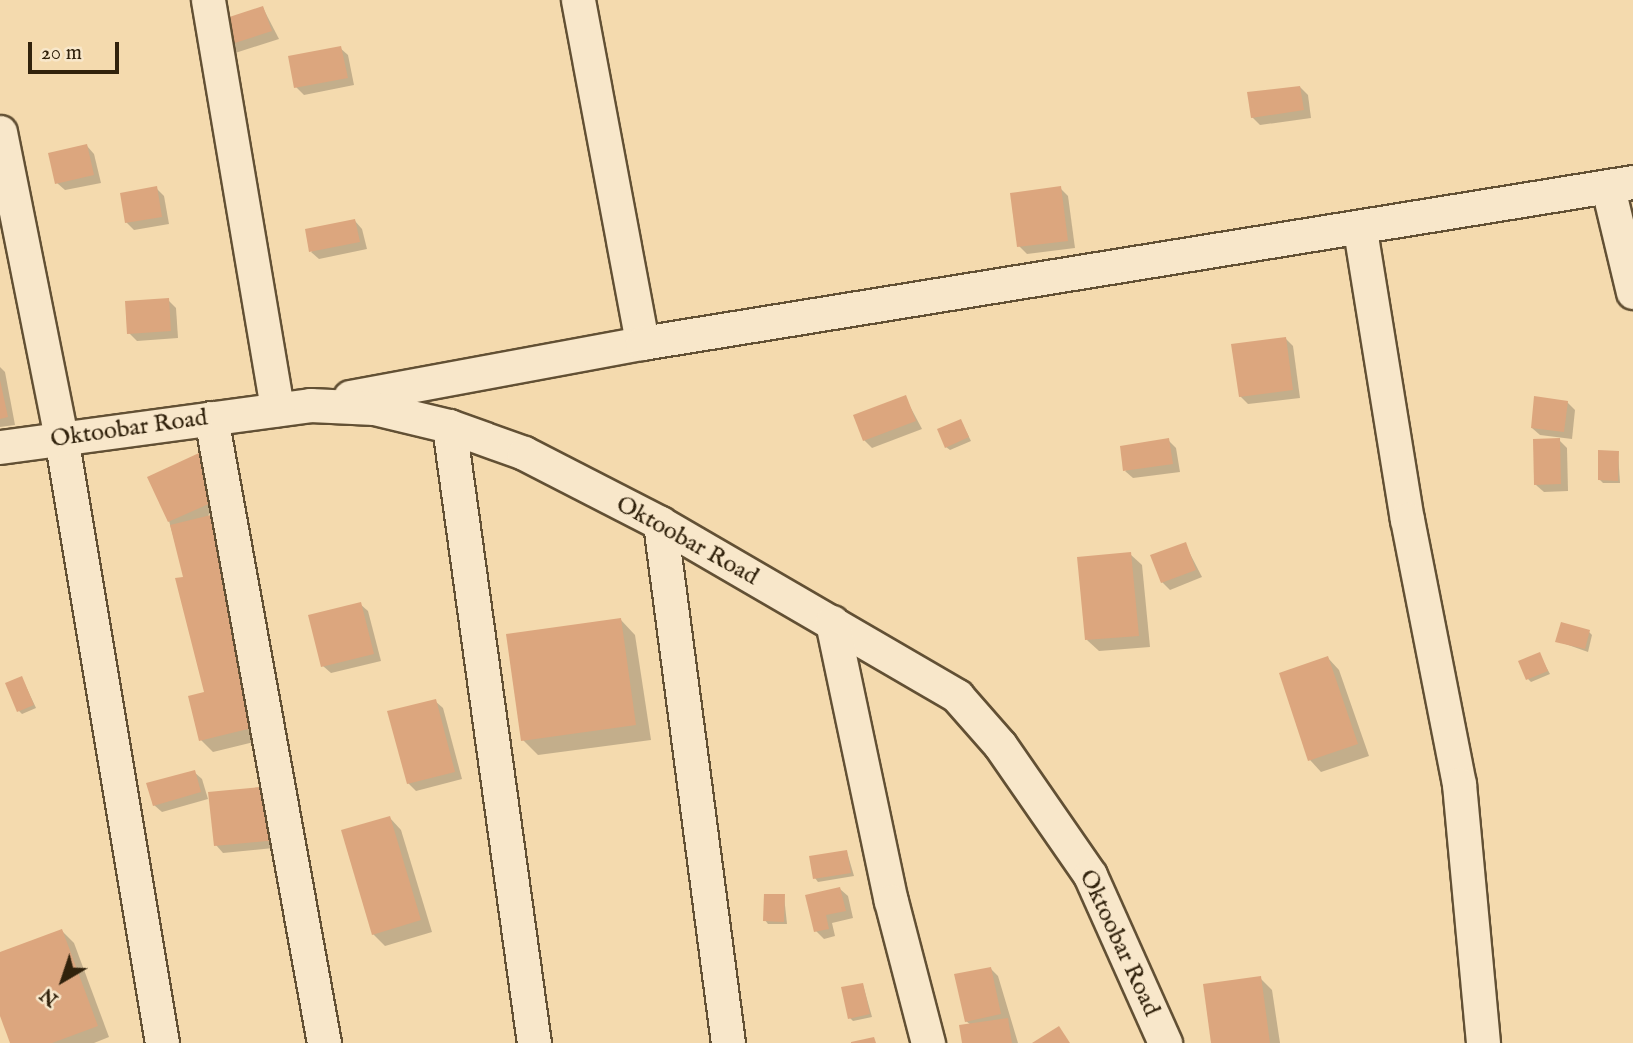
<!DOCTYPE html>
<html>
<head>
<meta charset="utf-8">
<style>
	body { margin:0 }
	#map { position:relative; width:1633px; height:1043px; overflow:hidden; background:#f4daae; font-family:"IM FELL English",serif }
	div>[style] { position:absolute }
	.shadow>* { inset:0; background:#0003 }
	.building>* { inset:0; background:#dca67e }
	.roads { filter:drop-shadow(2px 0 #625034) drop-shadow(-2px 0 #625034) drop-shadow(0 2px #625034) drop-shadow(0 -2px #625034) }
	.minor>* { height:33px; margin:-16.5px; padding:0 16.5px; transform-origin:16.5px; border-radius:16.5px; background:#f8e7ca }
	span { translate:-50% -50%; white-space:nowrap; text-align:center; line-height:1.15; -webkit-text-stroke:6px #f8e7ca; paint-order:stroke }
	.street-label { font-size:24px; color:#31220c }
	.north { position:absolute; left:28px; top:945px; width:70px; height:70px; -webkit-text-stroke:5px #f8e7ca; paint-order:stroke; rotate:219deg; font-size:19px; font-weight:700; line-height:28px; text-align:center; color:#31220c }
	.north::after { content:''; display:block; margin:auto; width:24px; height:32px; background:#31220c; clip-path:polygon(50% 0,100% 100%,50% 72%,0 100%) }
	.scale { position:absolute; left:28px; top:42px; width:91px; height:32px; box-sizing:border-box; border:4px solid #31220c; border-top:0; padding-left:9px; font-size:21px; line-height:24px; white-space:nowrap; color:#31220c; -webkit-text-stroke:5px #f8e7ca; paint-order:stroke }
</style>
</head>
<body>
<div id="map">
	<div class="shadow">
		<i style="clip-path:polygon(263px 8px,279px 39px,229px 55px,221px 47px)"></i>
		<i style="clip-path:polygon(340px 48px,348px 55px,354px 85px,304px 95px,296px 87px)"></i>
		<i style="clip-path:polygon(1300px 87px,1308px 95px,1311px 118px,1260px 125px,1252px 117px)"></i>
		<i style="clip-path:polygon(87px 146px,94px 154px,101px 183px,65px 190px,57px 183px)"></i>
		<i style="clip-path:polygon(156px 188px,164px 196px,169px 224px,134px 230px,126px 222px)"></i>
		<i style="clip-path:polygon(1060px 188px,1068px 196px,1075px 248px,1027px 254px,1019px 246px)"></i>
		<i style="clip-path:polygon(355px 221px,362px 229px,367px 249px,319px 259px,311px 252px)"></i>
		<i style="clip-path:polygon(168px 300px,176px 308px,178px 338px,137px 341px,129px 333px)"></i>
		<i style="clip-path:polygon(1285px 338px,1293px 346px,1300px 398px,1248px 404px,1240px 396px)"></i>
		<i style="clip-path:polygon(0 367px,5px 372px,15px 425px,0 427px)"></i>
		<i style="clip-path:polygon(905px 397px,922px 429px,872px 448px,864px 440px)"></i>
		<i style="clip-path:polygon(1567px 402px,1575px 410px,1572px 439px,1540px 435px,1532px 428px)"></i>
		<i style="clip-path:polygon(961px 421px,971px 441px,950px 450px,946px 447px)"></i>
		<i style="clip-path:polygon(1168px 440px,1176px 448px,1180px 472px,1133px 478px,1125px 471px)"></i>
		<i style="clip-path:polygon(1559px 440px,1567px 448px,1568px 491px,1544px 492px,1536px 485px)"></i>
		<i style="clip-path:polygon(1618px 453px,1620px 483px,1603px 483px,1599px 479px)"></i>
		<i style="clip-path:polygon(199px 455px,226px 506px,208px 515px,222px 528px,274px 737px,213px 752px,201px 740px,206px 693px,185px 578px,169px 521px)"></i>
		<i style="clip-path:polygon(1185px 544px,1202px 577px,1170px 590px,1162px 582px)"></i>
		<i style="clip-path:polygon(1130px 554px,1142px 565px,1150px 647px,1099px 651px,1087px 640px)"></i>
		<i style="clip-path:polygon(360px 604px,368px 611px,381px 661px,331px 673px,323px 666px)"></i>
		<i style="clip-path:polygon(620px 619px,635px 635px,651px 740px,538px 755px,523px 740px)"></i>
		<i style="clip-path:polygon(1589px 632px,1592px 635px,1588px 652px,1557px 641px)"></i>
		<i style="clip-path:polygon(1539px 654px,1550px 674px,1531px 682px,1528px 679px)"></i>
		<i style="clip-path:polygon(1328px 658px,1339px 670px,1369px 756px,1321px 772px,1310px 760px)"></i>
		<i style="clip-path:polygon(22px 678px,36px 708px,22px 714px,19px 711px)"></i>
		<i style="clip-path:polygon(435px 701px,443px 708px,462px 779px,416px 791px,408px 783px)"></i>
		<i style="clip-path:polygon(194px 772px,202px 779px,208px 799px,162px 812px,154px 805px)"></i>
		<i style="clip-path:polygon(278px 796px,283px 847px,223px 853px,216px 845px)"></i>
		<i style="clip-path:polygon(390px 818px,401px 830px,432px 932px,385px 946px,373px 934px)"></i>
		<i style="clip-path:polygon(847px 852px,854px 876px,818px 882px,815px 878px)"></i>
		<i style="clip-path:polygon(840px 889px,848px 896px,853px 918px,832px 923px,835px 936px,824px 939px,816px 931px)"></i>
		<i style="clip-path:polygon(784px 896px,787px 924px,768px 924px,765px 920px)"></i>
		<i style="clip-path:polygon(62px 931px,74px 943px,109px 1037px,94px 1043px,12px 1043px,0 1011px,0 954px)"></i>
		<i style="clip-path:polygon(991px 969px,998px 976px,1018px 1043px,964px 1043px,971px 1025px,966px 1021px)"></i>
		<i style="clip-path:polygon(1260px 978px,1272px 990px,1280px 1043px,1213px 1043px)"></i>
		<i style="clip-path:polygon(863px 985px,872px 1017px,853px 1021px,850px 1018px)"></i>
	</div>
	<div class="building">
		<i style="clip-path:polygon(263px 6px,272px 31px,219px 48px,211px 23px)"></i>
		<i style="clip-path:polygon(341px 46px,348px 78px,294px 88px,288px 56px)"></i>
		<i style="clip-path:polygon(1300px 86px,1304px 110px,1251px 118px,1247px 92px)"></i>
		<i style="clip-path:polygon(87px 144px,94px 175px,55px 184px,48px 153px)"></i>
		<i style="clip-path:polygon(157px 186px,162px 217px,125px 223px,120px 193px)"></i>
		<i style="clip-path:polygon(1061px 186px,1068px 241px,1017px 247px,1010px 193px)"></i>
		<i style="clip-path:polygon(355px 219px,360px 242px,309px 252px,305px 229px)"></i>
		<i style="clip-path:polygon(169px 298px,171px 331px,127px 334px,125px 301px)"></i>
		<i style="clip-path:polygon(1286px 337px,1293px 390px,1239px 397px,1231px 344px)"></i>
		<i style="clip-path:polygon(0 380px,8px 417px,0 419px)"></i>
		<i style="clip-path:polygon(906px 395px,916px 421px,863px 441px,853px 415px)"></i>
		<i style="clip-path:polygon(1534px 396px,1568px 401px,1564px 432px,1531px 428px)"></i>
		<i style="clip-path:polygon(961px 419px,969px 437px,945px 448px,937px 429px)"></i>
		<i style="clip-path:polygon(1169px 438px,1173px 464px,1123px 471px,1120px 446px)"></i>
		<i style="clip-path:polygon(1560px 438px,1561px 484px,1534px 485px,1533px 439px)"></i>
		<i style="clip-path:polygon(1598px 450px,1619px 451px,1618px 481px,1598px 480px)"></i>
		<i style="clip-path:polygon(199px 453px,220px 499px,168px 522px,147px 477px)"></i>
		<i style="clip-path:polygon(211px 515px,264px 725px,199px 741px,188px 696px,204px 692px,175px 578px,183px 577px,170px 525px)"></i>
		<i style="clip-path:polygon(1186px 542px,1196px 570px,1161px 583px,1150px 555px)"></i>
		<i style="clip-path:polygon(1131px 552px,1139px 636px,1085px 640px,1077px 557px)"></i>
		<i style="clip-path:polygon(361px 602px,374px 654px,321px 667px,308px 615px)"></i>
		<i style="clip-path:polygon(621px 618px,636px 725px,521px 741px,506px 634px)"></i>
		<i style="clip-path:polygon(1561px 622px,1590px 630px,1585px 649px,1555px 642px)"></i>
		<i style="clip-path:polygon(1540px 652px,1548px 671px,1526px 680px,1518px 661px)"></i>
		<i style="clip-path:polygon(1328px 656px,1358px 744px,1308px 761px,1279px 673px)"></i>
		<i style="clip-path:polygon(22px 676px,34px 705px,17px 712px,5px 683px)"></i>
		<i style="clip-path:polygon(436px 699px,455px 772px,407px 784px,387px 711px)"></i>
		<i style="clip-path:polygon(195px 770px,201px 792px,153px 806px,146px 783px)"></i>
		<i style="clip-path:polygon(271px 786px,277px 840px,214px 846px,208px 792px)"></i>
		<i style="clip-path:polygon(390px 816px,421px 920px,372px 935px,341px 830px)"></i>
		<i style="clip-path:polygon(847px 850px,851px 873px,813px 879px,809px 856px)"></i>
		<i style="clip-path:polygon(840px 887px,846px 911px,826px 915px,829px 929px,814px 932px,805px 895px)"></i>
		<i style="clip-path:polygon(764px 894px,785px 894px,784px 922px,763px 921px)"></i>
		<i style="clip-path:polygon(62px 929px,98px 1026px,52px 1043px,10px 1043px,0 1016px,0 952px)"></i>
		<i style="clip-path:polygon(991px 967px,1001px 1014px,965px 1022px,954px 974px)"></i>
		<i style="clip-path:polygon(1261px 976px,1270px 1043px,1211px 1043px,1203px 984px)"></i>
		<i style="clip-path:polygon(863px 983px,870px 1014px,848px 1019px,841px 987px)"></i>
		<i style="clip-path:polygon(1008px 1018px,1012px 1043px,962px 1043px,959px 1025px)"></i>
		<i style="clip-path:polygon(1059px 1026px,1070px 1043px,1032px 1043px)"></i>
		<i style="clip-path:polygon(874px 1037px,876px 1043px,851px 1043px,851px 1042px)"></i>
	</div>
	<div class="roads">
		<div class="minor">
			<i style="left:208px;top:0;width:415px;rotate:80.4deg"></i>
			<i style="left:578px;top:0;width:349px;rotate:79.4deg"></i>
			<i style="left:0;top:132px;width:311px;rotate:78.7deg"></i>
			<i style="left:61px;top:437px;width:614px;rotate:80.54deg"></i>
			<i style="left:1608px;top:188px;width:107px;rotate:76.5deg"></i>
			<i style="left:1360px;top:230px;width:293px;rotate:80.8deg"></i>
			<i style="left:1407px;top:519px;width:270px;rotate:78.9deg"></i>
			<i style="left:1459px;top:784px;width:260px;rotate:84.7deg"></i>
			<i style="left:350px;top:397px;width:297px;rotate:-10.5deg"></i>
			<i style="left:642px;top:343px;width:1004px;rotate:-9.23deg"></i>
			<i style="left:211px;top:418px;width:635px;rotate:79.75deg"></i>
			<i style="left:449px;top:426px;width:623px;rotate:82.16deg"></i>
			<i style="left:0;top:447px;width:313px;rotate:-7.7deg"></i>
			<i style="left:310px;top:405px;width:64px;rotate:2.7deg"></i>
			<i style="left:374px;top:408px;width:77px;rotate:13.5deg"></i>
			<i style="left:449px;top:426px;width:80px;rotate:19.8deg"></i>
			<i style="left:524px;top:453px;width:153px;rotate:27.2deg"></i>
			<i style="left:660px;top:523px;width:344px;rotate:30.2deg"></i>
			<i style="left:957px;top:696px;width:65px;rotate:48.7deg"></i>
			<i style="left:1000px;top:745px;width:158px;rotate:55.3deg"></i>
			<i style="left:1090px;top:875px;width:184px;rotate:65.9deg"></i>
			<i style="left:660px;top:523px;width:524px;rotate:82.55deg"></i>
			<i style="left:832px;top:622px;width:285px;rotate:78.1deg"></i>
			<i style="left:891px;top:901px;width:147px;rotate:75.4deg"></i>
		</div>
	</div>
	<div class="street-label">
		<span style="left:129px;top:429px;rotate:-8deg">Oktoobar Road</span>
		<span style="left:687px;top:541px;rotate:29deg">Oktoobar Road</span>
		<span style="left:1119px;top:943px;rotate:65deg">Oktoobar Road</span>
	</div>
	<div class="north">N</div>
	<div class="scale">20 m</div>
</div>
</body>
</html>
